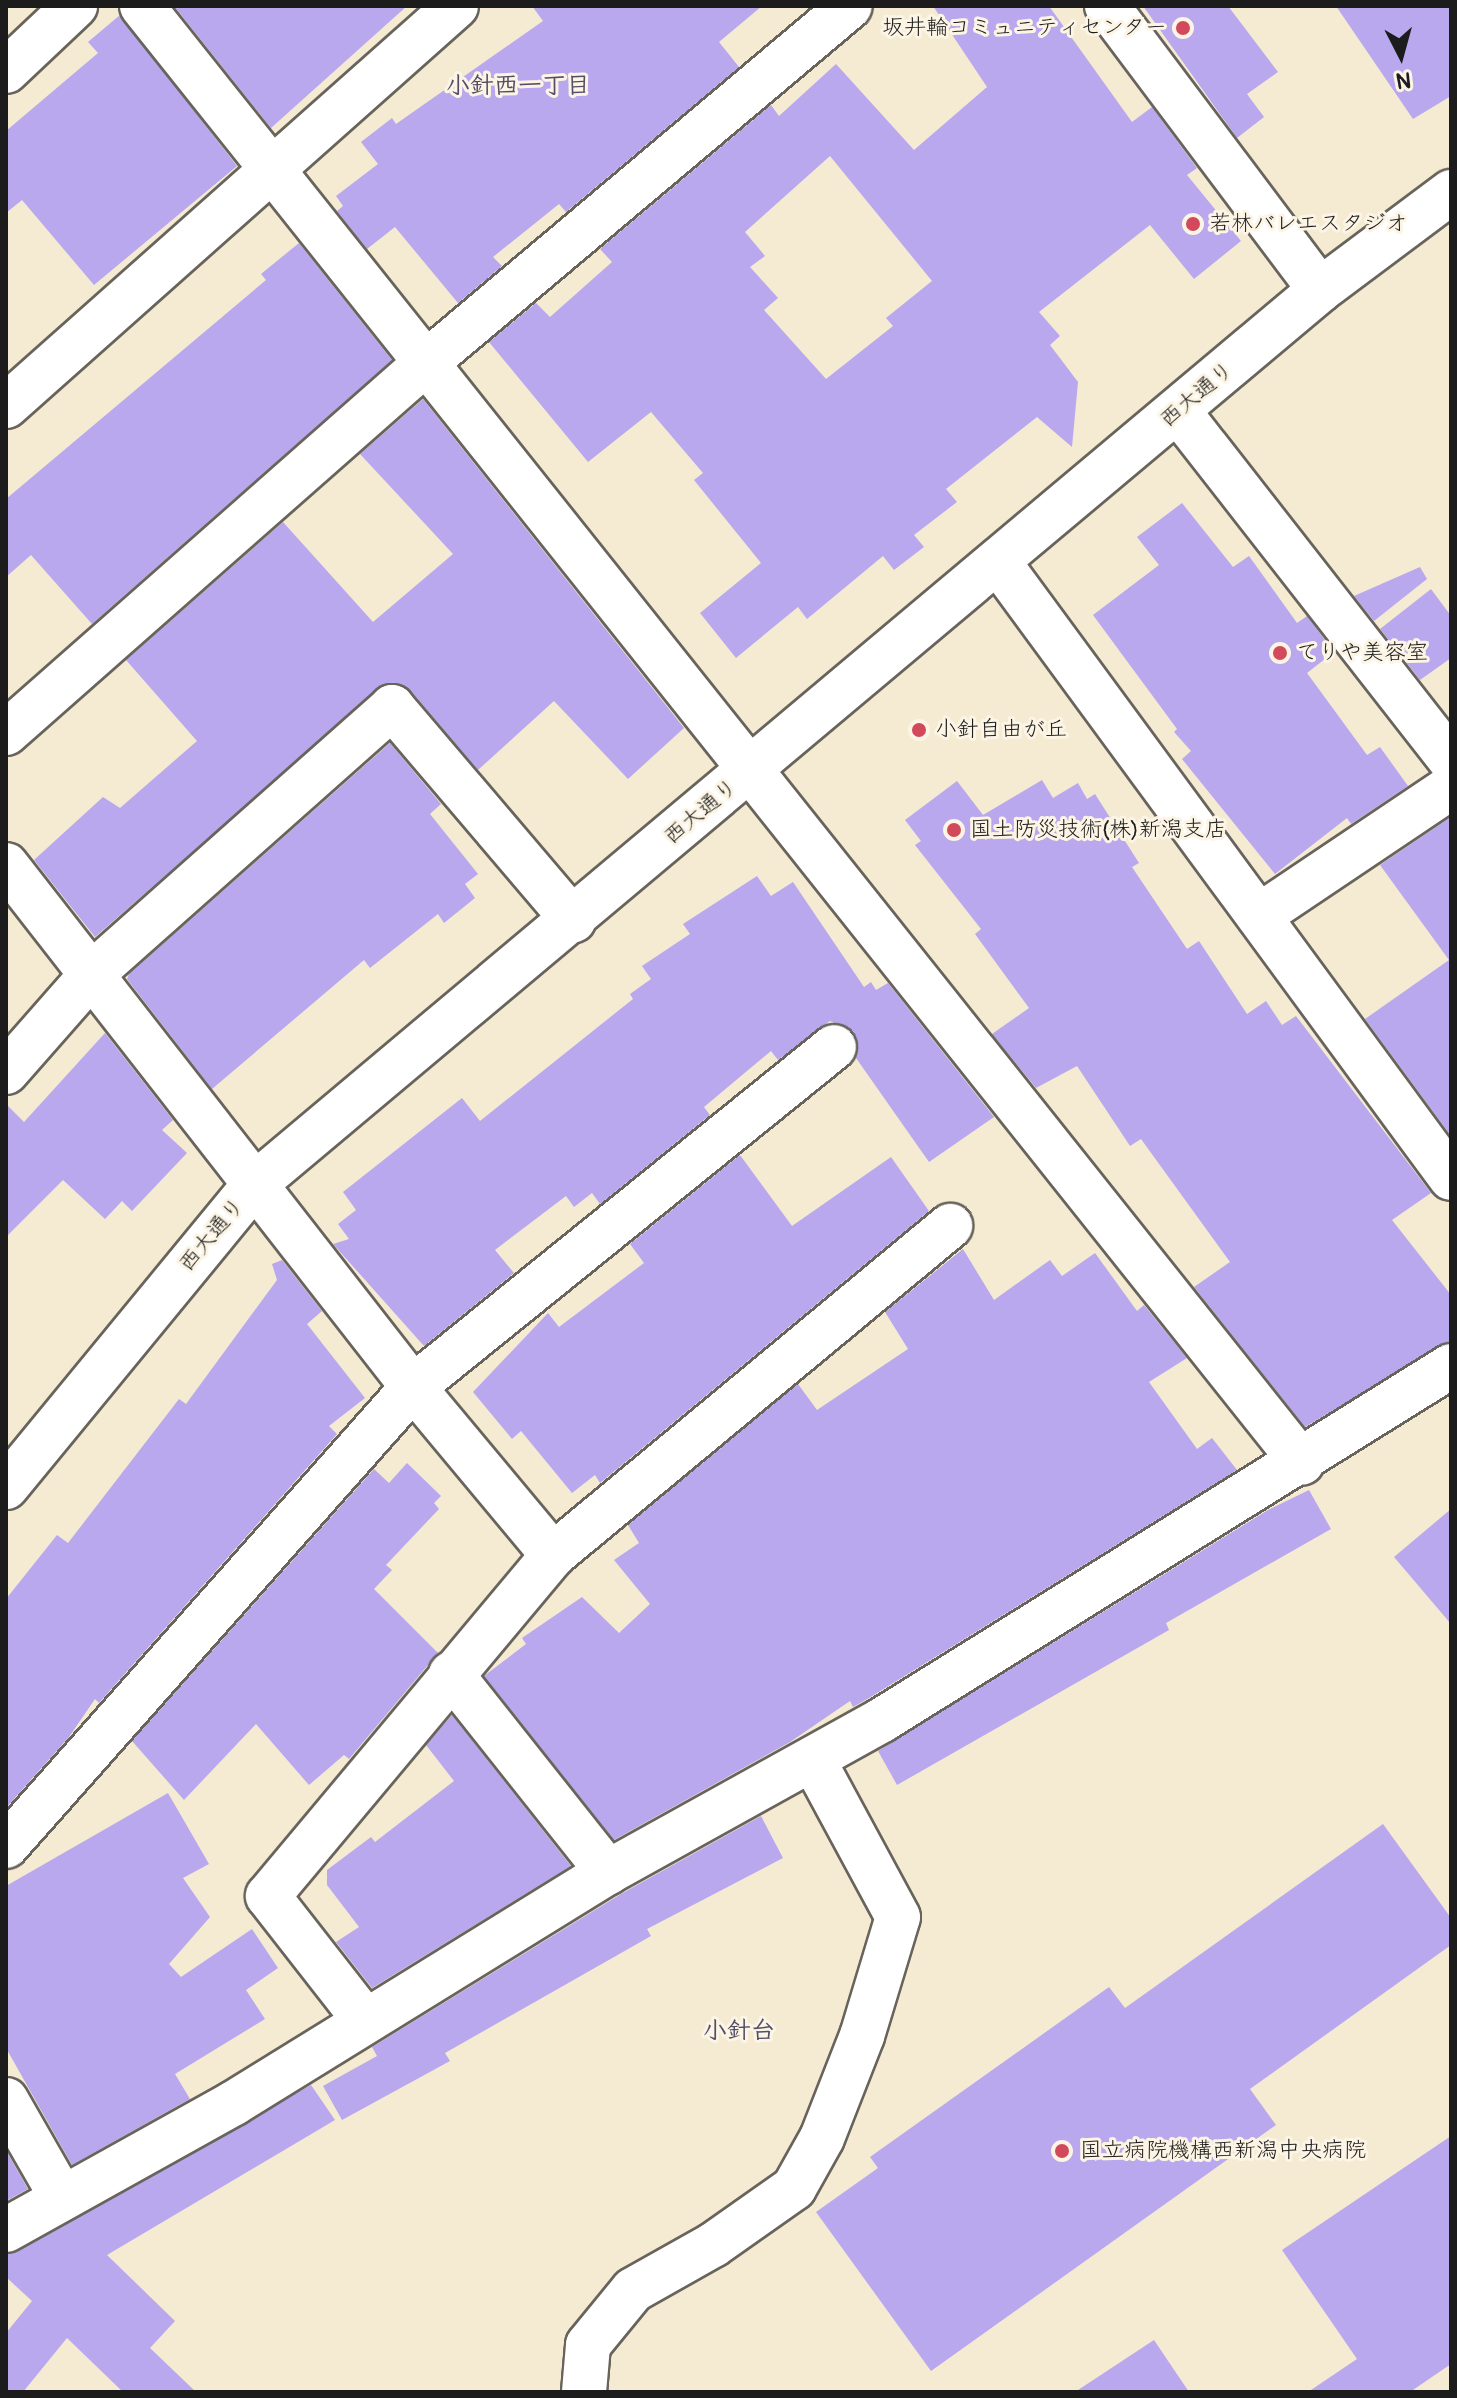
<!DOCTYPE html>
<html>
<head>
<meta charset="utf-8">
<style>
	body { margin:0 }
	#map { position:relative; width:1457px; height:2398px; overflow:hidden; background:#f5ead2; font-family:Pangolin,"Klee One",sans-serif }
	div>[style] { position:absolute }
	.building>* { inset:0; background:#b9a8ee }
	.roads { filter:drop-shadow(2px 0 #68645c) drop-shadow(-2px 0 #68645c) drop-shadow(0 2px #68645c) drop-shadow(0 -2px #68645c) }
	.minor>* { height:44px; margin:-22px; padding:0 22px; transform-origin:22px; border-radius:22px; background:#fff }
	.dots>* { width:22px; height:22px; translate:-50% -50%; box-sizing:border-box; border:4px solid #fcf5e5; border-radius:50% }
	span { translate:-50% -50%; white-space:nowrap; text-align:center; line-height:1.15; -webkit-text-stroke:6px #fcf5e5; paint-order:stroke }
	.poi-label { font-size:22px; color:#1c1c1c }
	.right { translate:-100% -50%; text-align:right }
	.left { translate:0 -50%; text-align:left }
	.street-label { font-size:22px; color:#1c1c1c }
	.neighbourhood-label { font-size:24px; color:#534d66; font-weight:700 }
	.frame { position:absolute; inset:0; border:8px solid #1c1c1c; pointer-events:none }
	.north { position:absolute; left:1361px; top:16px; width:80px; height:80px; -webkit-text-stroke:6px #fcf5e5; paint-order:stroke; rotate:174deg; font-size:22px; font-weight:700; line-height:32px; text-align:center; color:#1c1c1c }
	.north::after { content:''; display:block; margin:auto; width:28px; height:36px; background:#1c1c1c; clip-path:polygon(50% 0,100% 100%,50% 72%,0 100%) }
</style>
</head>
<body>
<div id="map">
	<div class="building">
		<i style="clip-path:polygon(174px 6px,407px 6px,271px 128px)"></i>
		<i style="clip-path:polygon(532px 6px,762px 6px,719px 42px,739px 67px,566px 212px,559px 204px,493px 257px,502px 266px,458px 303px,395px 227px,367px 249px,337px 211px,343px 206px,336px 196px,378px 164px,361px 142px,392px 118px,396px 124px,543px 21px)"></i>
		<i style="clip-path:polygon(evenodd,933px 6px,1049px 6px,1132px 122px,1152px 107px,1197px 168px,1187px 175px,1241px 241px,1194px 279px,1150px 225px,1039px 312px,1060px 336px,1050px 345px,1078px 382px,1072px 447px,1037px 417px,946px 489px,957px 502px,914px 535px,924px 547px,894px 570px,883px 556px,807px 619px,798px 607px,736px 658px,700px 613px,761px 563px,694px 480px,703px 473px,651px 412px,588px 462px,489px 342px,536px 303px,550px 317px,612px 262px,600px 249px,771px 105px,779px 116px,836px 64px,914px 150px,987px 87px,933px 6px,830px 156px,932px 281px,886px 318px,893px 326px,826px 379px,764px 310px,778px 298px,750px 267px,765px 256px,745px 232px,830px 156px)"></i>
		<i style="clip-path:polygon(1143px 6px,1228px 6px,1278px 72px,1247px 94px,1264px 117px,1237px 138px)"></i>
		<i style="clip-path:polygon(1336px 6px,1451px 6px,1451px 96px,1413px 119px)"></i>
		<i style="clip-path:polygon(120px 15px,237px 166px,94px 285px,22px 200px,6px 213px,6px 131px,98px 53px,88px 42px)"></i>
		<i style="clip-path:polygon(299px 243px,392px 360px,92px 624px,31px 555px,6px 577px,6px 499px,266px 280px,261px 274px)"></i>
		<i style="clip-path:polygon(423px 399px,684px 728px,628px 779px,554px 701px,478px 770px,411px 691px,386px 683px,95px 937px,34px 860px,103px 797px,120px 808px,197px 741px,126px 660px,283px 522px,373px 622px,453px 554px,360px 454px)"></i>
		<i style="clip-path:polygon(1182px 503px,1233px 567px,1249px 556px,1297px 623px,1307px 616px,1334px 652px,1307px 673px,1367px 755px,1380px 747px,1408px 786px,1351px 824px,1347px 818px,1275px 874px,1182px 759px,1191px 751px,1174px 732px,1177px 729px,1093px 615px,1159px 565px,1137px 537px)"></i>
		<i style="clip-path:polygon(1420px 567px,1427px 579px,1374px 621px,1354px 596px)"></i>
		<i style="clip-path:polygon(1431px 589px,1451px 616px,1451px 658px,1420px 680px,1380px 629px)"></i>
		<i style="clip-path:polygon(390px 743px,441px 804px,430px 814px,478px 874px,465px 884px,475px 898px,444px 923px,438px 914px,370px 968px,364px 960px,212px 1089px,127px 979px,129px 974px)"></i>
		<i style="clip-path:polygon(1042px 780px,1053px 798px,1078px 783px,1087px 799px,1095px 794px,1139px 863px,1132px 867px,1187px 949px,1199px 941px,1247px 1014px,1266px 1001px,1282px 1025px,1296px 1016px,1431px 1193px,1392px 1220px,1451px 1295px,1451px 1341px,1305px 1427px,1194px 1287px,1230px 1262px,1141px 1139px,1130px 1146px,1077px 1066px,1036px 1088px,992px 1034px,1029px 1008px,975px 934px,981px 929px,915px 845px,921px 841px,905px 820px,957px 781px,983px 815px)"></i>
		<i style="clip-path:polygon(1451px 817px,1451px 1136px,1365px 1019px,1449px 960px,1380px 865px)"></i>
		<i style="clip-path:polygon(757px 876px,771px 896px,793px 882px,864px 987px,871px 982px,876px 990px,888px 983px,994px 1117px,929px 1162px,856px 1058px,854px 1032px,830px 1021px,778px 1060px,771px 1051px,704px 1107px,710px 1115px,600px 1204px,592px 1193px,574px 1207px,566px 1196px,495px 1250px,514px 1273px,424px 1346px,333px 1244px,349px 1239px,338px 1224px,356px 1210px,343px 1192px,462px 1098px,480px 1121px,633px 999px,630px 994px,651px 979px,642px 966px,690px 934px,683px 924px)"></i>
		<i style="clip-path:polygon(105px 1033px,173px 1120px,162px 1130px,187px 1153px,132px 1211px,122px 1201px,105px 1219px,63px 1180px,6px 1237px,6px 1104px,24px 1122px)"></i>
		<i style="clip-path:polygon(740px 1155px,792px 1226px,891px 1157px,929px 1211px,600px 1483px,595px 1475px,572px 1493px,521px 1431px,512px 1439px,473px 1392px,548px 1313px,559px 1327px,644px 1263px,630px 1244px)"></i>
		<i style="clip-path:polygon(963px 1249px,994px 1300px,1050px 1260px,1062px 1276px,1095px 1253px,1137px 1311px,1144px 1305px,1187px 1358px,1149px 1382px,1197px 1449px,1212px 1438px,1237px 1470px,869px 1698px,853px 1707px,850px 1701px,790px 1742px,614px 1840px,484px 1676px,526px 1644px,522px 1638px,582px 1597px,619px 1633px,650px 1604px,614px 1560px,639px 1543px,628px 1525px,798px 1384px,817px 1410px,908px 1349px,885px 1312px)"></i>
		<i style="clip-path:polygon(282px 1260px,322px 1311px,307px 1324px,365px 1398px,329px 1426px,337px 1434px,99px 1703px,95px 1699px,69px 1737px,6px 1808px,6px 1599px,57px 1535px,68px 1543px,179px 1399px,186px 1404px,277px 1280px,272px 1264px)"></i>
		<i style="clip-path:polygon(407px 1463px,441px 1496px,434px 1503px,439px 1509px,386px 1565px,392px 1570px,374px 1589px,438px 1653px,349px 1759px,344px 1755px,309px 1785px,256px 1724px,184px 1800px,132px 1741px,374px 1469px,389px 1483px)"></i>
		<i style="clip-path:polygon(1309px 1490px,1331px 1529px,1166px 1623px,1169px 1630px,897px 1785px,878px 1751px,1268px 1510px)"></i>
		<i style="clip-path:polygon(1451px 1509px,1451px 1624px,1394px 1557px)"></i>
		<i style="clip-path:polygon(452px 1715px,571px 1866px,372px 1988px,336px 1942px,359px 1927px,327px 1885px,327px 1870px,371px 1837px,375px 1842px,454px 1781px,426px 1745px)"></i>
		<i style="clip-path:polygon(168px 1793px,209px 1864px,183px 1878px,210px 1917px,169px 1964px,181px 1977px,252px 1929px,278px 1968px,246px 1990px,265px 2019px,175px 2074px,190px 2099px,72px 2165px,6px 2048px,6px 1886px)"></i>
		<i style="clip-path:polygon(761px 1816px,783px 1858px,647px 1929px,651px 1936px,445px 2053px,450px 2061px,342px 2120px,323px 2086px,377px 2056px,372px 2047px,621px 1894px)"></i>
		<i style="clip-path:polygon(1383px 1824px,1451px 1918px,1451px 1945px,1250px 2089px,1276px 2125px,931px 2371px,816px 2212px,878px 2168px,870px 2157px,1109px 1987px,1125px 2008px)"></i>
		<i style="clip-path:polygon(311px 2085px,335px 2120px,107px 2255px,175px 2321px,150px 2348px,196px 2392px,123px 2392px,67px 2338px,23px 2392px,6px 2392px,6px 2333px,32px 2301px,6px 2277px,6px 2255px)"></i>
		<i style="clip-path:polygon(1451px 2136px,1451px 2364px,1410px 2392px,1308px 2392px,1357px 2359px,1282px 2250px)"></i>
		<i style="clip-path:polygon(6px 2150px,28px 2189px,6px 2201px)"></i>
		<i style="clip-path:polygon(1154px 2340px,1189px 2392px,1075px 2392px)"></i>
	</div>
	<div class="roads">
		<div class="minor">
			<i style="left:142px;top:6px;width:1862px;rotate:51.47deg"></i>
			<i style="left:1107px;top:6px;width:355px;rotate:53.1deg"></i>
			<i style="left:6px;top:71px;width:95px;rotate:-43.3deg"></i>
			<i style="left:6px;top:406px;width:602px;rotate:-41.63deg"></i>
			<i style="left:1178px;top:411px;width:443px;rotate:52deg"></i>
			<i style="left:999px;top:563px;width:763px;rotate:53.69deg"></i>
			<i style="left:6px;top:733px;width:563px;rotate:-41.4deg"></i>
			<i style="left:428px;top:361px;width:551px;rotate:-40.07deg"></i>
			<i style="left:6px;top:865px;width:662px;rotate:52.06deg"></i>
			<i style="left:413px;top:1387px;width:219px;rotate:50.2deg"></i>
			<i style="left:1259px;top:916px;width:231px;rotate:-33.9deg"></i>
			<i style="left:6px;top:1072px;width:133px;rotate:-48.7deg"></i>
			<i style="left:94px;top:972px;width:399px;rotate:-41.6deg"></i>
			<i style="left:392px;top:707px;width:280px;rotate:49.6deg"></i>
			<i style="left:6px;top:1487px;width:392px;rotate:-50.6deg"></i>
			<i style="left:255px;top:1184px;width:1390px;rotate:-40.01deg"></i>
			<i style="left:1320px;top:290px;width:164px;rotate:-36.8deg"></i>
			<i style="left:451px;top:1674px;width:253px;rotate:51.6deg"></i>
			<i style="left:6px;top:1846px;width:613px;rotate:-48.44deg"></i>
			<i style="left:413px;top:1387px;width:541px;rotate:-38.92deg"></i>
			<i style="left:364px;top:2019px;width:156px;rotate:-128deg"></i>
			<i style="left:268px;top:1896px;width:444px;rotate:-50.1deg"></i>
			<i style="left:553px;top:1555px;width:516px;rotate:-39.65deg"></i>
			<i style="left:6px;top:2100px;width:111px;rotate:60.2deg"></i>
			<i style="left:6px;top:2230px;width:261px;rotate:-29.1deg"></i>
			<i style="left:234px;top:2103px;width:440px;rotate:-31.7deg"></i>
			<i style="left:608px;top:1872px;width:313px;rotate:-29deg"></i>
			<i style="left:882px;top:1720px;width:670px;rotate:-31.89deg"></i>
			<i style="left:584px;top:2392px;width:47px;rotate:-85.1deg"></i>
			<i style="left:588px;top:2345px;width:71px;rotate:-50.7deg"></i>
			<i style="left:633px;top:2290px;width:92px;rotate:-29.4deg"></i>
			<i style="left:713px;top:2245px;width:99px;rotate:-35.1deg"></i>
			<i style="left:794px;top:2188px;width:57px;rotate:-60.8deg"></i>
			<i style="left:822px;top:2138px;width:110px;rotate:-68.6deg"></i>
			<i style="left:862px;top:2036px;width:124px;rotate:-73.2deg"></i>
			<i style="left:898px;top:1917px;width:179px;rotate:-118.4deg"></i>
		</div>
	</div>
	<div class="dots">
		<i style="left:1183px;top:28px;background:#d1495b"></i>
		<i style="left:1193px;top:224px;background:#d1495b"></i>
		<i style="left:1280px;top:653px;background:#d1495b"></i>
		<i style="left:919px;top:730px;background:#d1495b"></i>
		<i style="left:954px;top:830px;background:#d1495b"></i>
		<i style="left:1062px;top:2151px;background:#d1495b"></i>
	</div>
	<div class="poi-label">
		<span class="right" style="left:1167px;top:28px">坂井輪コミュニティセンター</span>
		<span class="left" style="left:1209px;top:224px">若林バレエスタジオ</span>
		<span class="left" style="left:1296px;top:653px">てりや美容室</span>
		<span class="left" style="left:935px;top:730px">小針自由が丘</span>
		<span class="left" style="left:970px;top:830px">国土防災技術(株)新潟支店</span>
		<span class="left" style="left:1080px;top:2151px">国立病院機構西新潟中央病院</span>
	</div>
	<div class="street-label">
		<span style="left:1197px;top:395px;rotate:-40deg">西大通り</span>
		<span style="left:701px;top:812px;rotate:-40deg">西大通り</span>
		<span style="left:212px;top:1235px;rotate:-50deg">西大通り</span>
	</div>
	<div class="neighbourhood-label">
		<span style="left:518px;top:86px">小針西一丁目</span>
		<span style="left:739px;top:2031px">小針台</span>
	</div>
	<div class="frame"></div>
	<div class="north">N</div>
</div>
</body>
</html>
